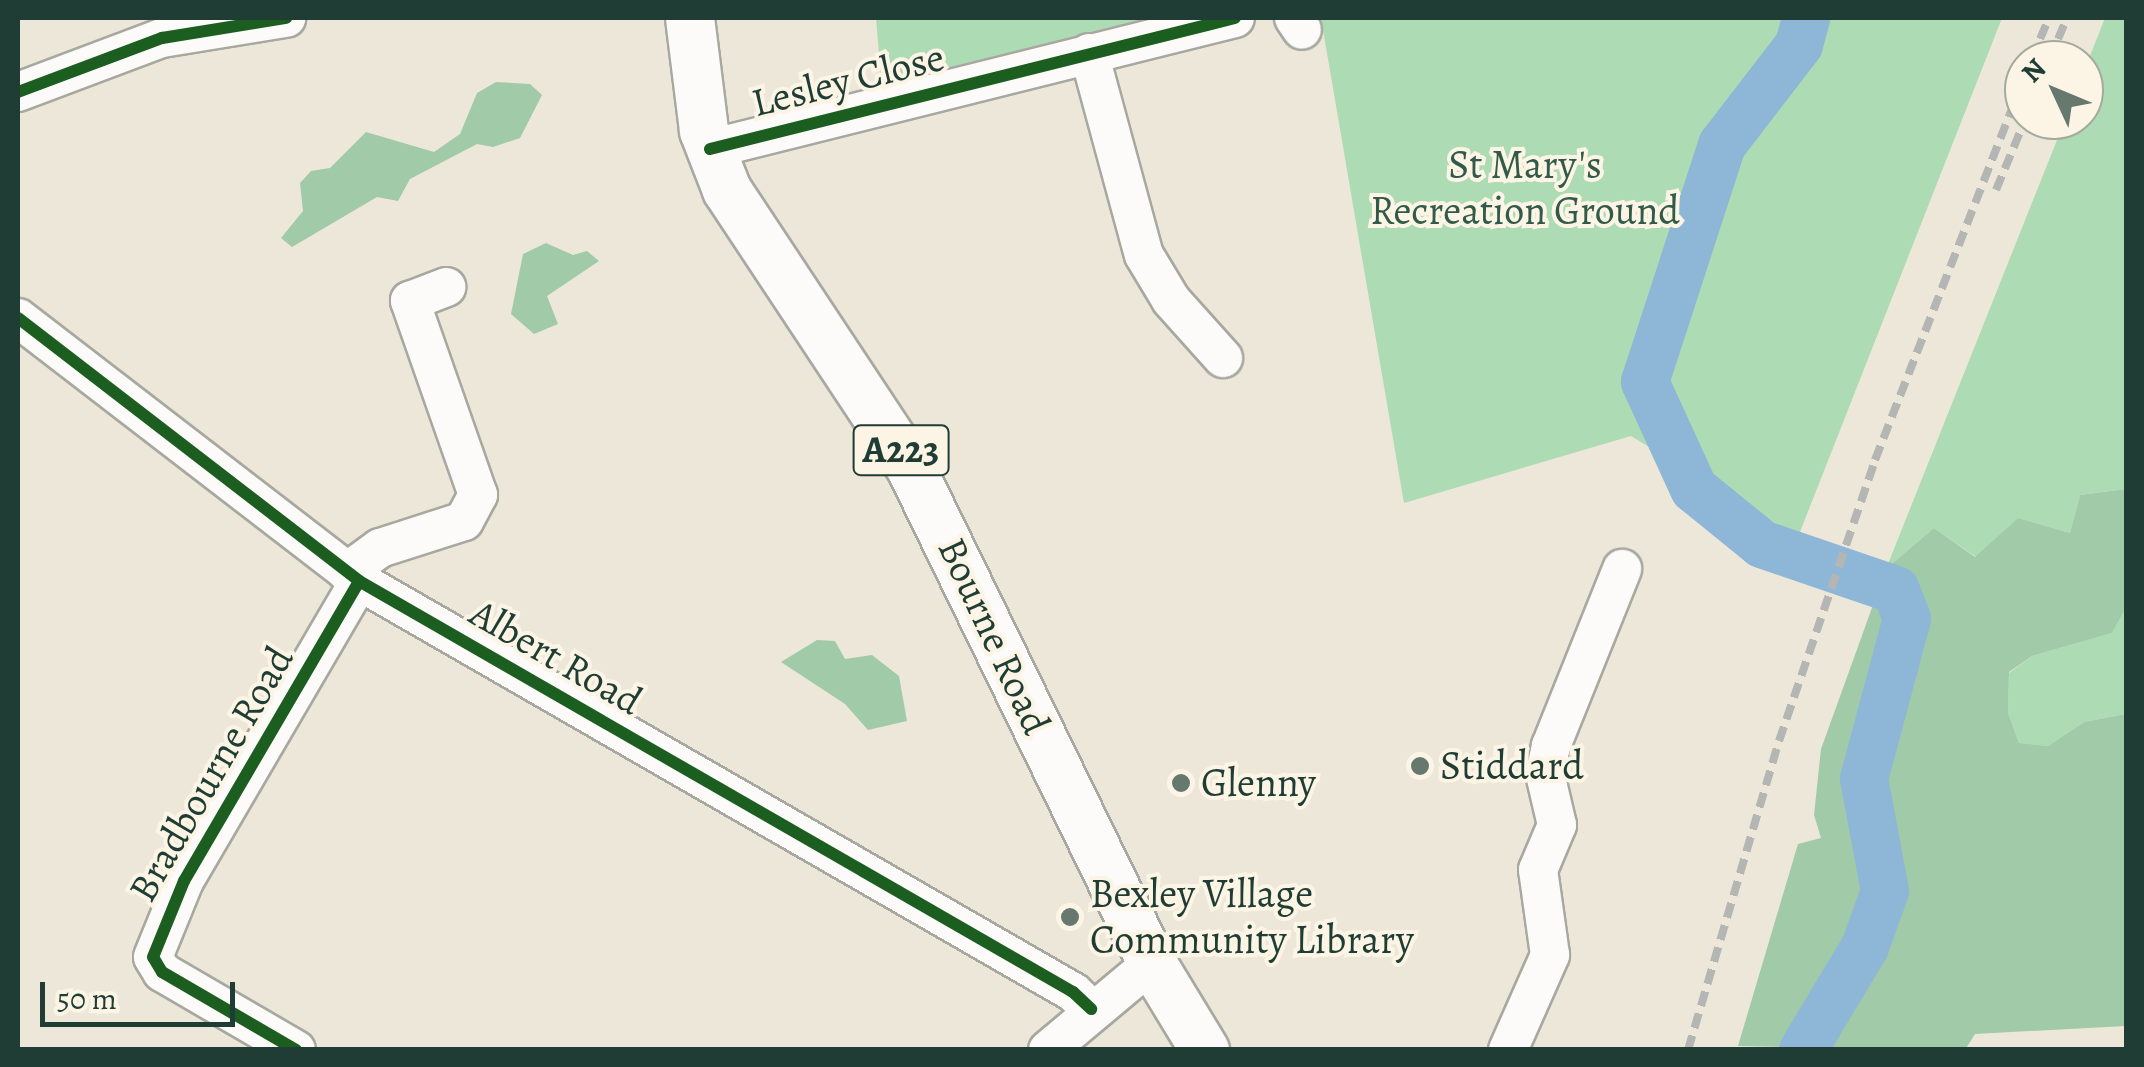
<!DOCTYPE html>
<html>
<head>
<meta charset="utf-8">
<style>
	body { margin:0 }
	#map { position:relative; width:2144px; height:1067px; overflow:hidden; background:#ece7d9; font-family:Alegreya,serif }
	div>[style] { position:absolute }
	.green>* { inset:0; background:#acdbb4 }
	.forest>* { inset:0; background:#a0caa8 }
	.river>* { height:48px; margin:-24px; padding:0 24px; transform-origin:24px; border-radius:24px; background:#8eb7d7 }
	.roads { filter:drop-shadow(2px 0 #a7a89f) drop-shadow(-2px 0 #a7a89f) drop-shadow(0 2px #a7a89f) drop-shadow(0 -2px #a7a89f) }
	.minor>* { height:38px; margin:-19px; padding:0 19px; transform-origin:19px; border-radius:19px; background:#fcfbf9 }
	.major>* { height:48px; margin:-24px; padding:0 24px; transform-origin:24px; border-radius:24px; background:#fcfbf9 }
	.rail>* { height:8px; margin-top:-4px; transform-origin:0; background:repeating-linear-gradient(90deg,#b3b6b3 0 15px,transparent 0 23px) }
	.cycleway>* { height:12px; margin:-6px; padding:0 6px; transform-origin:6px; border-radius:6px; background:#1b5e20 }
	.dots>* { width:28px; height:28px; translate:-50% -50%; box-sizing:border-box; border:5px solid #fcf5e5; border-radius:50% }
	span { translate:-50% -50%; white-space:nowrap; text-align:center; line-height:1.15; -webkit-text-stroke:8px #fcf5e5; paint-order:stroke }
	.shield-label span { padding:2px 8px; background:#fcf5e5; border:2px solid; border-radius:8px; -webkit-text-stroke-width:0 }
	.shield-label { font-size:38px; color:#1f3d34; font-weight:700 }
	.street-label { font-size:40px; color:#1f3d34 }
	.park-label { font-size:40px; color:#315b48 }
	.poi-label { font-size:40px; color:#1f3d34 }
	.left { translate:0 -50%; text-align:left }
	.frame { position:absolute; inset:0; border:20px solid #1f3d34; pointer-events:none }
	.north { position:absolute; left:2004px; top:40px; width:100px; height:100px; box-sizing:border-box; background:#fcf5e5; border:2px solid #a4ab9e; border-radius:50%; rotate:314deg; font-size:28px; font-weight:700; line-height:40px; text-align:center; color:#1f3d34 }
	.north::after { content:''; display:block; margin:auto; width:35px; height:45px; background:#67786e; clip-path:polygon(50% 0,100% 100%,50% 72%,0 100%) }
	.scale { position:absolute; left:40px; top:982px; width:195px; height:45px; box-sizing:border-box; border:5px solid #1f3d34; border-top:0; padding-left:12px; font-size:30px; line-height:35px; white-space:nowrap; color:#1f3d34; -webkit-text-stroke:8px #fcf5e5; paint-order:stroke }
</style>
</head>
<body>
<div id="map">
	<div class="green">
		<i style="clip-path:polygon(876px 18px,1178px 18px,882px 90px)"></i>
		<i style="clip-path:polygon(1321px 18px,2002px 18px,1798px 537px,1631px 436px,1404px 503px)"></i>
		<i style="clip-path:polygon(2105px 18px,2126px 18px,2126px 489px,2080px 495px,2070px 533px,2018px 518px,1976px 557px,1934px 528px,1886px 569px,2065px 120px,2084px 120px,2084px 71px)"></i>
		<i style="clip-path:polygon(2126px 608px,2126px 714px,2084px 722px,2048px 746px,2019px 743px,2008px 713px,2009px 673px,2032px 656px,2112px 633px)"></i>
	</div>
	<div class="forest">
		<i style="clip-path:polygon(496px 82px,530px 84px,542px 95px,520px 138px,493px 147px,477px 144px,410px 179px,398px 201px,377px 197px,292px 247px,281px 238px,303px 211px,300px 183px,311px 171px,330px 168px,366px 132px,434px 152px,460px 134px,477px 93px)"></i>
		<i style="clip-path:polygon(546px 243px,573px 255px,587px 251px,599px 261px,547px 296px,558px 324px,534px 334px,511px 314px,523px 254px)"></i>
		<i style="clip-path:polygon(2126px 489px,2126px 608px,2112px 633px,2032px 656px,2009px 672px,2008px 713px,2019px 743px,2048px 746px,2084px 722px,2126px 714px,2126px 1026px,1975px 1034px,1965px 1050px,1738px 1046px,1798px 844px,1821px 838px,1814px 815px,1821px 749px,1886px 569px,1934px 528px,1975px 557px,2018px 518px,2070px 533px,2080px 495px)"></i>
		<i style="clip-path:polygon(817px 640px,835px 641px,845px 659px,872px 655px,899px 676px,907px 721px,868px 730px,845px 704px,781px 662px)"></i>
	</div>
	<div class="river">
		<i style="left:1803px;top:1050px;width:120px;rotate:-59deg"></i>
		<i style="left:1865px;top:947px;width:59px;rotate:-70.3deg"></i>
		<i style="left:1885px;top:891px;width:114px;rotate:-100.6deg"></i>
		<i style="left:1864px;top:779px;width:166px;rotate:-75deg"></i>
		<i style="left:1907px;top:619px;width:31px;rotate:-111deg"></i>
		<i style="left:1896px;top:590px;width:142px;rotate:-161.1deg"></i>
		<i style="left:1762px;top:544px;width:87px;rotate:-141deg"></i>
		<i style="left:1694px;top:489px;width:118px;rotate:-114.6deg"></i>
		<i style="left:1645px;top:382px;width:249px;rotate:-72deg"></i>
		<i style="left:1722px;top:145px;width:126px;rotate:-52.4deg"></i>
		<i style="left:1799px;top:45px;width:28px;rotate:-75deg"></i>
	</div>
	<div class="roads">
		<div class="minor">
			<i style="left:1294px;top:18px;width:14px;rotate:56deg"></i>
			<i style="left:1089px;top:53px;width:209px;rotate:74.8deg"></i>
			<i style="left:1144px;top:255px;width:52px;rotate:59deg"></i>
			<i style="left:1171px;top:300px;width:78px;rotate:48.1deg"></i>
			<i style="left:18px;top:92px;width:154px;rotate:-20.6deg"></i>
			<i style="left:162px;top:38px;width:126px;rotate:-9.2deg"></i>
			<i style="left:710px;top:149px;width:541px;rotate:-14.01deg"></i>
			<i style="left:18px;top:318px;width:431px;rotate:37.6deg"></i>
			<i style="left:359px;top:581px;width:824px;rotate:29.93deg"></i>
			<i style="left:1073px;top:992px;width:25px;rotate:43deg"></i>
			<i style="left:347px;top:572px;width:41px;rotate:-36deg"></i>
			<i style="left:380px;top:548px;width:88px;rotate:-17.8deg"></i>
			<i style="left:464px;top:521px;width:30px;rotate:-62deg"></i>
			<i style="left:478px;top:495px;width:206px;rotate:-109.3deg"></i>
			<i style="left:410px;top:301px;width:39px;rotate:-21deg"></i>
			<i style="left:296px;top:1050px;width:155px;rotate:-149.8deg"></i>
			<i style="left:162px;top:972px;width:17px;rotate:-121deg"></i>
			<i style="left:153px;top:957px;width:82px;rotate:-67.8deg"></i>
			<i style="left:184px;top:881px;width:347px;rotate:-59.7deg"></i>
			<i style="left:1048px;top:1050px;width:136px;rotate:-39.9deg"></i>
			<i style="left:1508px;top:1050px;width:104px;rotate:-66.1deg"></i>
			<i style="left:1550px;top:955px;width:86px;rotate:-98deg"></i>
			<i style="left:1538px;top:870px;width:49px;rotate:-67.1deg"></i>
			<i style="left:1557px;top:825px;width:52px;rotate:-103.2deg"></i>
			<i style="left:1545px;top:774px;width:29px;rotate:-78deg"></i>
			<i style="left:1551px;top:746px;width:191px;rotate:-68.1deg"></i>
		</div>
		<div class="major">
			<i style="left:690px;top:18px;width:114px;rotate:82.9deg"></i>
			<i style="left:704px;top:131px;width:63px;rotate:68.7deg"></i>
			<i style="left:727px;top:190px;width:331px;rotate:56.5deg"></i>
			<i style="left:910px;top:466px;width:553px;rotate:64.04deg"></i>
			<i style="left:1152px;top:963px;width:102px;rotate:58.7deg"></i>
		</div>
	</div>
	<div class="rail">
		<i style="left:2031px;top:60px;width:46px;rotate:-66.8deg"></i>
		<i style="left:2049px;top:60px;width:46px;rotate:-66.8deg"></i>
		<i style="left:1996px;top:190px;width:76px;rotate:-67.5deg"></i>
		<i style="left:1688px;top:1050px;width:322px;rotate:-73.6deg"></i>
		<i style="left:1779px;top:741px;width:297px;rotate:-71.1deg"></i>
		<i style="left:1875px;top:460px;width:410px;rotate:-68.7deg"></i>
	</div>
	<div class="cycleway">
		<i style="left:18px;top:92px;width:154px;rotate:-20.6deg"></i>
		<i style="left:162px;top:38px;width:126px;rotate:-9.2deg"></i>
		<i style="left:710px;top:149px;width:541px;rotate:-14.01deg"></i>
		<i style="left:18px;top:318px;width:431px;rotate:37.6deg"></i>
		<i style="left:359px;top:581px;width:824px;rotate:29.93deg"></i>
		<i style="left:1073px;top:992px;width:25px;rotate:43deg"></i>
		<i style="left:296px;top:1050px;width:155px;rotate:-149.8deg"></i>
		<i style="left:162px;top:972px;width:17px;rotate:-121deg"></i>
		<i style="left:153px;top:957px;width:82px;rotate:-67.8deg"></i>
		<i style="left:184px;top:881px;width:347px;rotate:-59.7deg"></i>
	</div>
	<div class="dots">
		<i style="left:1420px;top:766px;background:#67786e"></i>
		<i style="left:1181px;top:783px;background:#67786e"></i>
		<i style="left:1070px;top:917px;background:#67786e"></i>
	</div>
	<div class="shield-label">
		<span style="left:901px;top:450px">A223</span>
	</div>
	<div class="street-label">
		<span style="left:848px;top:80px;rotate:-14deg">Lesley Close</span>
		<span style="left:994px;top:636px;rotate:65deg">Bourne Road</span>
		<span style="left:556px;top:657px;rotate:30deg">Albert Road</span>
		<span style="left:211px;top:774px;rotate:-60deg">Bradbourne Road</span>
	</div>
	<div class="park-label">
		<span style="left:1525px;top:188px">St Mary's<br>Recreation Ground</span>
	</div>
	<div class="poi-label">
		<span class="left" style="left:1440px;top:766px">Stiddard</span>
		<span class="left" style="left:1201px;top:783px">Glenny</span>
		<span class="left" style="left:1090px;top:917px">Bexley Village<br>Community Library</span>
	</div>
	<div class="frame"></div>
	<div class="north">N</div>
	<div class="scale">50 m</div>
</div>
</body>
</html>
